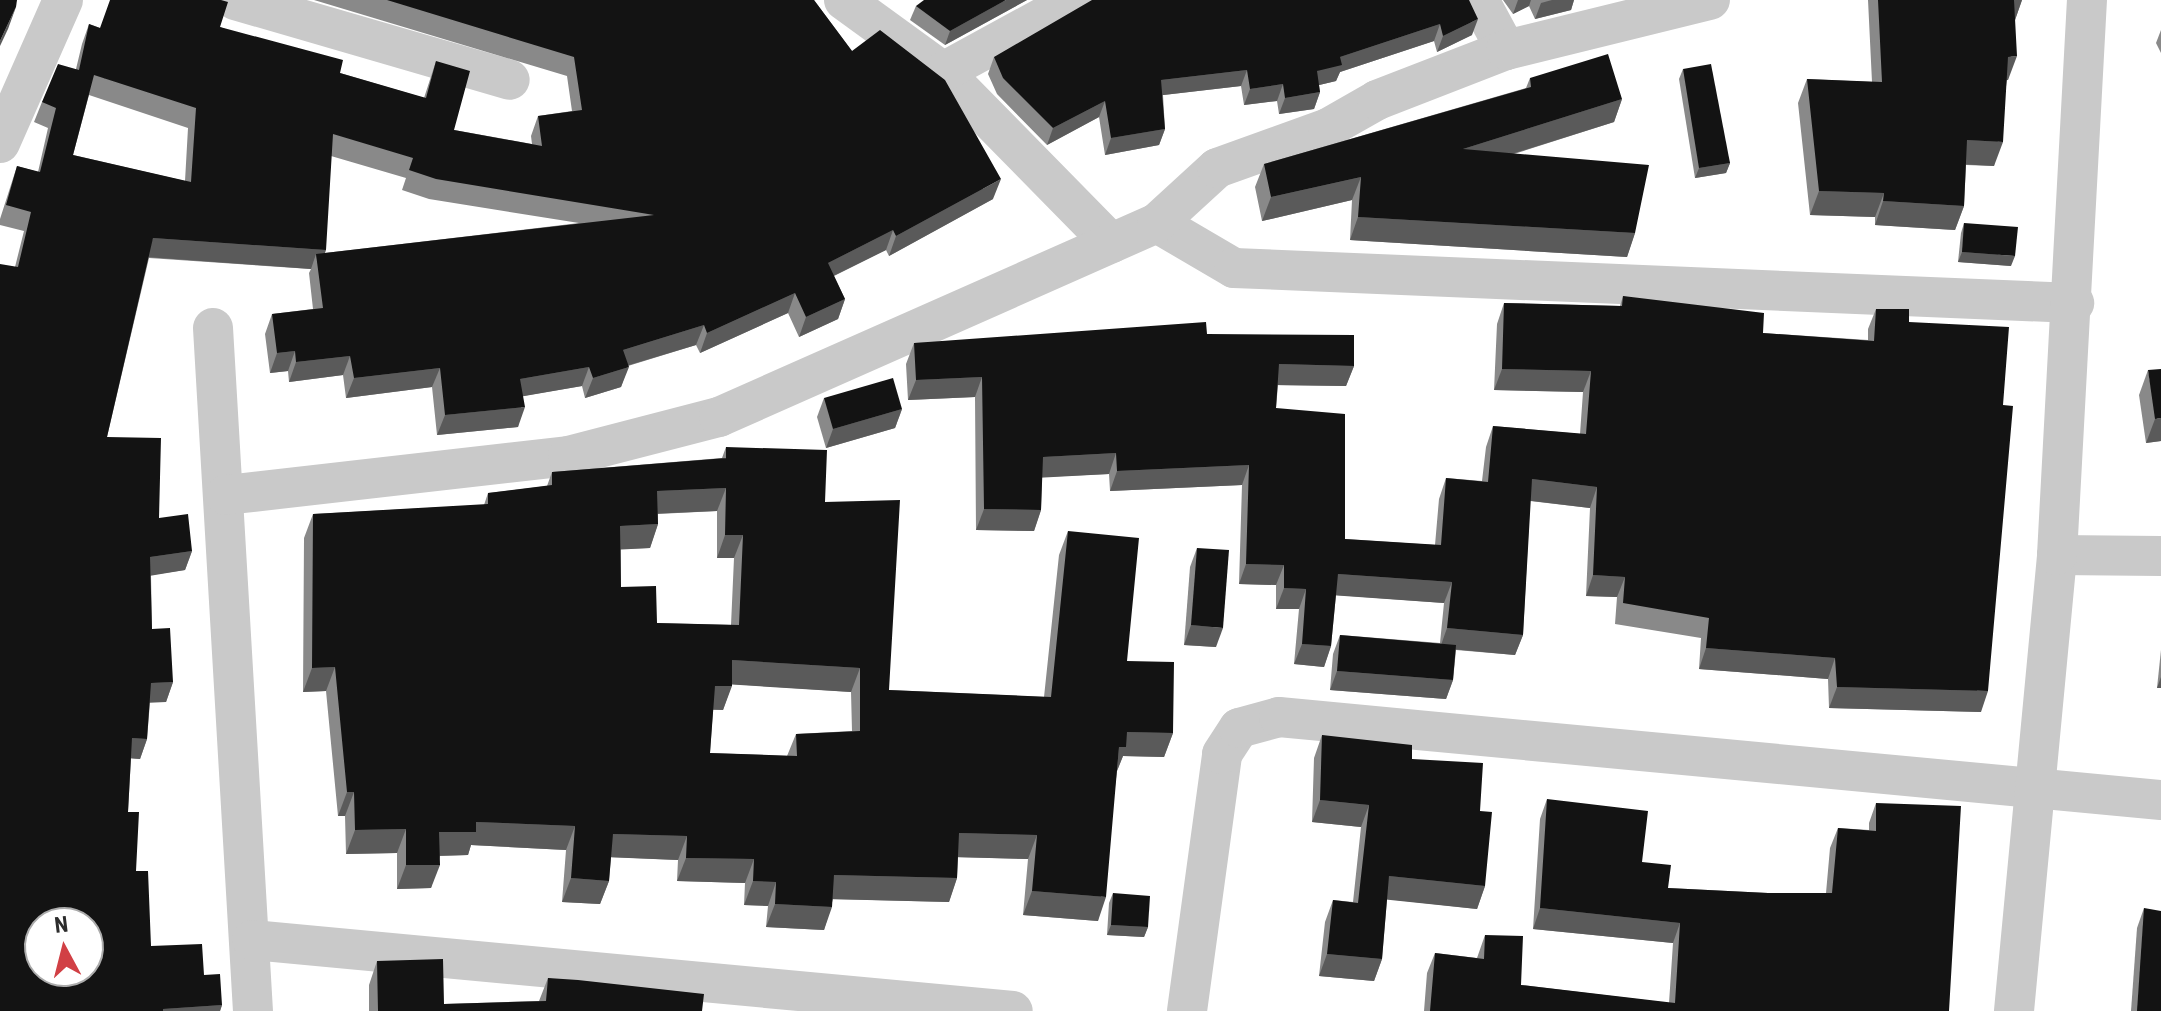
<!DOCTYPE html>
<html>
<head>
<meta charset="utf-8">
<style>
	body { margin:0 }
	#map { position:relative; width:2161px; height:1011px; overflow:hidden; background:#fff; font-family:"Roboto Condensed",sans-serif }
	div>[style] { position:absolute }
	.minor>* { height:40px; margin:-20px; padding:0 20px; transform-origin:20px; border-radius:20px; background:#c9c9c9 }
	.wall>* { inset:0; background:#898989 }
	.shaded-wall>* { inset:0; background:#5a5a5a }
	.building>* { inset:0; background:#131313 }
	span { translate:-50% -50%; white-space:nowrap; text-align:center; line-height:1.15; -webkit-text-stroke:8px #fff; paint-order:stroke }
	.north { position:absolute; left:24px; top:907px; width:80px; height:80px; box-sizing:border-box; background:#fff; border:2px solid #ababab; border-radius:50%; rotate:353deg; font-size:22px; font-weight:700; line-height:32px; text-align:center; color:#2c2c2c }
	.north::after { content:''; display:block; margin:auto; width:28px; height:36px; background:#d14045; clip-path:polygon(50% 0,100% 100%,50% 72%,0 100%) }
</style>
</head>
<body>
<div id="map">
	<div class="minor">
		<i style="left:235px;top:0;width:286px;rotate:16.2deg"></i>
		<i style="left:844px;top:0;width:122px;rotate:36deg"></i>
		<i style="left:943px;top:72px;width:240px;rotate:45.5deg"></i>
		<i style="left:1479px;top:0;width:57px;rotate:61.6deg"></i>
		<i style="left:943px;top:72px;width:150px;rotate:-28.6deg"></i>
		<i style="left:0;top:143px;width:156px;rotate:-66.2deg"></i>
		<i style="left:1157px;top:223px;width:89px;rotate:30.3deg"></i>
		<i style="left:1234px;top:268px;width:841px;rotate:2.39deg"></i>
		<i style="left:213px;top:328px;width:684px;rotate:86.65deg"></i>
		<i style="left:226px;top:495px;width:344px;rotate:-6.5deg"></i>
		<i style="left:568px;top:456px;width:156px;rotate:-14.5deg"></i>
		<i style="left:719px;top:417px;width:479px;rotate:-23.9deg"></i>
		<i style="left:1157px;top:223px;width:81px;rotate:-42.5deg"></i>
		<i style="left:1217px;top:168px;width:118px;rotate:-19.8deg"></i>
		<i style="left:1328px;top:128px;width:56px;rotate:-29.7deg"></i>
		<i style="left:1377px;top:100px;width:138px;rotate:-21.2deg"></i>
		<i style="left:1506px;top:50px;width:210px;rotate:-13.8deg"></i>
		<i style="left:2057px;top:555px;width:104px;rotate:0.6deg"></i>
		<i style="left:252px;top:940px;width:764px;rotate:5.33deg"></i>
		<i style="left:1187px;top:1011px;width:259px;rotate:-82.2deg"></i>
		<i style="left:1222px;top:754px;width:31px;rotate:-57deg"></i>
		<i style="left:1239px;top:728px;width:41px;rotate:-15.4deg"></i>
		<i style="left:1279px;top:717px;width:886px;rotate:5.38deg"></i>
		<i style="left:2014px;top:1011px;width:458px;rotate:-84.6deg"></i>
		<i style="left:2057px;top:555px;width:556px;rotate:-86.91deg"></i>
	</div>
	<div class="wall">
		<i style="clip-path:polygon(evenodd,314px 0,814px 0,852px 51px,993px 199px,889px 256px,886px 250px,834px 276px,845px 299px,838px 319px,799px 337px,788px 313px,700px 353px,696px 345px,628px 366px,621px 387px,585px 398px,582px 386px,523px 396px,518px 427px,437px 435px,432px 387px,346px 398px,343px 375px,289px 382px,288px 371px,270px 373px,265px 334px,272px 314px,313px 309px,309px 273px,311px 269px,149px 258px,107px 437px,159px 518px,192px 551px,185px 570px,151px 575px,152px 629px,173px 682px,166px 702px,150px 702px,147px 739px,140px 759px,131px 758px,128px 812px,136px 871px,151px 946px,204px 975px,222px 1005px,220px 1011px,0 1011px,15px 267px,24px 231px,0 225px,0 219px,17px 166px,38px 172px,48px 128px,34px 122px,42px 102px,76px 69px,82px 44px,89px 24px,100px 28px,220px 27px,340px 73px,424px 98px,436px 61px,454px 130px,532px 144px,531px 136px,538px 116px,572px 111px,567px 76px,314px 0,89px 95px,188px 128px,185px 181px,73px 155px,89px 95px,314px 0,331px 156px,406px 178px,402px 190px,429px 199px,579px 223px,325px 253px,331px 156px)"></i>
		<i style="clip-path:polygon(1027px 0,945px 45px,910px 20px,916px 6px)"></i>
		<i style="clip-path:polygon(1469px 0,1472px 35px,1437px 52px,1434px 41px,1340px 72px,1336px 81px,1319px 85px,1320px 92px,1314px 109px,1279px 114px,1277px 101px,1244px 105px,1241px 86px,1163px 95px,1165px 129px,1159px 145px,1105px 155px,1099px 117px,1047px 145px,997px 94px,988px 74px,994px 57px)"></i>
		<i style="clip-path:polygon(1503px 0,1574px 0,1571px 10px,1535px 19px,1529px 6px,1513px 14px)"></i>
		<i style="clip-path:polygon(1868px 0,2022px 0,2015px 20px,2008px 80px,2007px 80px,1994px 166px,1966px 165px,1964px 206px,1955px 230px,1875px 225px,1875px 217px,1810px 215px,1798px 103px,1807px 79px,1872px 82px)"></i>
		<i style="clip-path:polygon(2161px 30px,2161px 53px,2156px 43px)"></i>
		<i style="clip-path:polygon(1683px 69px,1730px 163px,1726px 173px,1695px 178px,1679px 79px)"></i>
		<i style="clip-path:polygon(1530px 78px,1622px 99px,1614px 122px,1514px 154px,1635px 233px,1627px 257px,1350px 240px,1352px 200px,1262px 221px,1255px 187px,1264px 164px,1526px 88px)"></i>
		<i style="clip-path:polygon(1964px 223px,2011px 266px,1958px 262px,1961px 233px)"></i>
		<i style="clip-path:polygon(1623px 296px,1763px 333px,1868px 340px,1868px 329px,1876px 309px,1909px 322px,1981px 712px,1829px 708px,1828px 679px,1699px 669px,1701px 638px,1615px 624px,1617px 597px,1586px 596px,1590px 508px,1530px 501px,1523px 635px,1515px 655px,1456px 650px,1453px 680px,1446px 699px,1330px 690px,1333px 654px,1340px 635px,1440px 643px,1444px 603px,1336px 595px,1331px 646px,1324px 667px,1294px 664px,1299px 609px,1276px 609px,1276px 585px,1239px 584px,1242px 485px,1110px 491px,1109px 474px,1042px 477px,1041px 510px,1034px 531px,976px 530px,975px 397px,908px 400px,906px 364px,914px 343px,1207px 334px,1354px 366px,1346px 386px,1278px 385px,1276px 408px,1345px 539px,1435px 545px,1439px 499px,1446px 478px,1482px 481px,1486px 447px,1493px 426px,1580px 434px,1583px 392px,1494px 390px,1497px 324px,1504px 303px,1620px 306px)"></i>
		<i style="clip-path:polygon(2148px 370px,2161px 441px,2146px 443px,2139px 395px)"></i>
		<i style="clip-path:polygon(824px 398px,902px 409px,895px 428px,826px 448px,817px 417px)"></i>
		<i style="clip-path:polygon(evenodd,726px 447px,825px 502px,889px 690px,1044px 697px,1059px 555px,1068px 531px,1127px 661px,1173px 733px,1164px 757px,1123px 756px,1117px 771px,1098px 921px,1023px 915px,1028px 859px,958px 857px,957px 878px,949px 902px,833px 899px,824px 930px,766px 927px,768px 906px,744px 905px,745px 883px,677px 881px,678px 860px,611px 857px,609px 881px,600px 904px,562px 902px,566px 850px,471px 845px,468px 855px,440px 856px,431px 888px,397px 889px,397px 853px,346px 854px,345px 816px,338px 816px,326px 691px,303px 692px,304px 538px,313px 514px,484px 505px,488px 493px,547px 486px,552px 472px,722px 458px,726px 447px,717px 511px,717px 558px,734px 558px,731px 625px,657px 623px,621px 587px,621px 549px,650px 548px,658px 524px,658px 514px,717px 511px,726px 447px,732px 684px,851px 692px,852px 731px,796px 734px,787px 756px,710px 753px,713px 710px,723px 710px,732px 684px)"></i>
		<i style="clip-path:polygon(1197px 548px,1216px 647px,1184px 645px,1190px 567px)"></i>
		<i style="clip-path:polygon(2161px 650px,2161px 688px,2157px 688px)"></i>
		<i style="clip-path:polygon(1322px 735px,1412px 759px,1480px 811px,1485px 886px,1477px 909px,1387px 899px,1382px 959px,1374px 981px,1319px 976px,1325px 922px,1333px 900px,1353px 902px,1361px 827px,1312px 822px,1314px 758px)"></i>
		<i style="clip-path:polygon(1547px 799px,1642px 862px,1668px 888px,1768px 893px,1826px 893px,1830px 848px,1838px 828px,1869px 830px,1869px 823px,1876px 803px,1949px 1011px,1424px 1011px,1427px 973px,1435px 953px,1477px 958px,1485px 935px,1521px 985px,1669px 1003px,1673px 943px,1533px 929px,1540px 819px)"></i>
		<i style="clip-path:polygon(1113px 893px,1148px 927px,1144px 937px,1107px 935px,1109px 903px)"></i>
		<i style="clip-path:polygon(2144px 908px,2161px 1011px,2131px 1011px,2137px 928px)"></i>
		<i style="clip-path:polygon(377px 961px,444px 1004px,539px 1001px,548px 978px,702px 1011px,369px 1011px,369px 985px)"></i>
	</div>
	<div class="shaded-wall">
		<i style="clip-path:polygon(1006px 0,1027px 0,945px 45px,950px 31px)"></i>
		<i style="clip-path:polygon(1518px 0,1531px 0,1529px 6px,1513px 14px)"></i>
		<i style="clip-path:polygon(1552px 0,1574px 0,1571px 10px,1535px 19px,1541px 3px)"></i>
		<i style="clip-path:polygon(2013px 0,2022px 0,2015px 20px)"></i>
		<i style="clip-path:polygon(16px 7px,8px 29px,0 46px,0 41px)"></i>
		<i style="clip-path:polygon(1478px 19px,1472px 35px,1437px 52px,1443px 36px)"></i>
		<i style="clip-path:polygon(1440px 24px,1434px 41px,1340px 72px,1336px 81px,1311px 87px,1317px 71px,1340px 57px)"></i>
		<i style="clip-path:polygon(2017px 56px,2008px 80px,1999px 81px,2008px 57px)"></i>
		<i style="clip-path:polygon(1247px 70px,1241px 86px,1155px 96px,1161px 80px)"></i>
		<i style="clip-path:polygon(1283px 84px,1277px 101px,1244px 105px,1250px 89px)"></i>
		<i style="clip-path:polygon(1320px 92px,1314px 109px,1279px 114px,1285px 98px)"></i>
		<i style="clip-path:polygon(1622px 99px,1614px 122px,1454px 172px,1463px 149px)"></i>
		<i style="clip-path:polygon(1105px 101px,1099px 117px,1047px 145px,1053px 128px)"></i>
		<i style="clip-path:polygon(1165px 129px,1159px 145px,1105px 155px,1111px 138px)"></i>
		<i style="clip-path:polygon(1967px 140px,2003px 142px,1994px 166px,1958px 164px)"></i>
		<i style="clip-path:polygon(1730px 163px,1726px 173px,1695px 178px,1699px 168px)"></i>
		<i style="clip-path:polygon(1361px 177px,1352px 200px,1262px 221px,1271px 197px)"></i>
		<i style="clip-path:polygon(1001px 179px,993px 199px,889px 256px,896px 236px)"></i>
		<i style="clip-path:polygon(1819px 191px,1884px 193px,1875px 217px,1810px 215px)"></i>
		<i style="clip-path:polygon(1883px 201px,1964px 206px,1955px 230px,1875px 225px)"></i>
		<i style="clip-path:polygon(1358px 217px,1635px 233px,1627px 257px,1350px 240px)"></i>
		<i style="clip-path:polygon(893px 230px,886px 250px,821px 282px,828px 263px)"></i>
		<i style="clip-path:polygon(153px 238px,326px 250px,319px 270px,316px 254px,311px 269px,146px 257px)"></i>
		<i style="clip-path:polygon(1962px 252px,2015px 256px,2011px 266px,1958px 262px)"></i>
		<i style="clip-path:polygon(795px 293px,788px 313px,700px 353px,707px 333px)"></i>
		<i style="clip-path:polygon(845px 299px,838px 319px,799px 337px,806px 317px)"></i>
		<i style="clip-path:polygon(704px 325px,696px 345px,616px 369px,623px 350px)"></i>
		<i style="clip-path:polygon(295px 351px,288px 371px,270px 373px,277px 353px)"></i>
		<i style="clip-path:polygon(350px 356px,343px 375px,289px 382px,296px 362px)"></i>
		<i style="clip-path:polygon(1279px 364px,1354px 366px,1346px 386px,1271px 385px)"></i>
		<i style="clip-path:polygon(589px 367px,582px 386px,513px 398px,520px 379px)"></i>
		<i style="clip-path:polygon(629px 367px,621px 387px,585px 398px,593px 378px)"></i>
		<i style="clip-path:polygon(440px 368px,432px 387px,346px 398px,354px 378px)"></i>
		<i style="clip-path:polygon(1502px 369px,1591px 371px,1583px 392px,1494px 390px)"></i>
		<i style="clip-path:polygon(982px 377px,975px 397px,908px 400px,916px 380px)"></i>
		<i style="clip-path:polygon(525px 407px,518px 427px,437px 435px,445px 415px)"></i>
		<i style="clip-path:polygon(902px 409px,895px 428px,826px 448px,833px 429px)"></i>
		<i style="clip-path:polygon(2161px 418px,2161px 441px,2146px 443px,2155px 419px)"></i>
		<i style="clip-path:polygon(1116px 453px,1109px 474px,1035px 478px,1043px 457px)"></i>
		<i style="clip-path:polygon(1249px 465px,1242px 485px,1110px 491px,1117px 471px)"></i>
		<i style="clip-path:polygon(1532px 479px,1597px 487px,1590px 508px,1524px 500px)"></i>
		<i style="clip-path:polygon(726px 488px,717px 511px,648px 514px,657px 491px)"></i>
		<i style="clip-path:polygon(984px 509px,1041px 510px,1034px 531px,976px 530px)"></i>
		<i style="clip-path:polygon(658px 524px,650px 548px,612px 550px,620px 526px)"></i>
		<i style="clip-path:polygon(725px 535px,743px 535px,734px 558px,717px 558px)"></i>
		<i style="clip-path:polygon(192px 551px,185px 570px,143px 577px,150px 557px)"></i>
		<i style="clip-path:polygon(1246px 564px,1284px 565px,1276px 585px,1239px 584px)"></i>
		<i style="clip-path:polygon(1338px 574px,1452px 582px,1444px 603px,1330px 595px)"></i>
		<i style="clip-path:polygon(1593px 575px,1625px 577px,1617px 597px,1586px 596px)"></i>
		<i style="clip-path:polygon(1284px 588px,1306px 589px,1299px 609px,1276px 609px)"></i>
		<i style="clip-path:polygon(1191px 625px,1223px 628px,1216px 647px,1184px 645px)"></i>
		<i style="clip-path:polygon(1447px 628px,1523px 635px,1515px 655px,1440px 648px)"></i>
		<i style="clip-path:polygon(1302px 644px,1331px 646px,1324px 667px,1294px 664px)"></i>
		<i style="clip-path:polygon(1706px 648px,1835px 658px,1828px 679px,1699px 669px)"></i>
		<i style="clip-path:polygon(732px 660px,860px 668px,851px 692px,724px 684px)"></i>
		<i style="clip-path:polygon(335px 667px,326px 691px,303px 692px,312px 668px)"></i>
		<i style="clip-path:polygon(1337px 671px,1453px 680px,1446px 699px,1330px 690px)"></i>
		<i style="clip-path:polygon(2161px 677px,2161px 688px,2157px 688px)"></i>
		<i style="clip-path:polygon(173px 682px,166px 702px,144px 703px,151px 683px)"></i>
		<i style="clip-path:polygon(715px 686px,732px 686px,723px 710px,706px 709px)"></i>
		<i style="clip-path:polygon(1837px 687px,1988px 691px,1981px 712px,1829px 708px)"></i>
		<i style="clip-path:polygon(1127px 732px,1173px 733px,1164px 757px,1123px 756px,1117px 771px,1119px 747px)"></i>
		<i style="clip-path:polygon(132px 738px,147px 739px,140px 759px,125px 758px)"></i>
		<i style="clip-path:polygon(347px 792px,354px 792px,345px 816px,338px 816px)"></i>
		<i style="clip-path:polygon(1320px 800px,1369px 805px,1361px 827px,1312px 822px)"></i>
		<i style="clip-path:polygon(476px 822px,575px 826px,566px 850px,471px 845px,468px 855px,431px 856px,439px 832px)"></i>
		<i style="clip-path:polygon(406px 829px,397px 853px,346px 854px,355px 830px)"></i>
		<i style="clip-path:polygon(959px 833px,1037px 835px,1028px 859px,950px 857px)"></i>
		<i style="clip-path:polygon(613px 834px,687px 836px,678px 860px,604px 857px)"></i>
		<i style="clip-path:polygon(686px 858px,754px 859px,745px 883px,677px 881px)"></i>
		<i style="clip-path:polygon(406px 865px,440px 865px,431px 888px,397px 889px)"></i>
		<i style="clip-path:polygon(834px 875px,957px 878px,949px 902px,826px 899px)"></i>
		<i style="clip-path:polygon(1389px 876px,1485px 886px,1477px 909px,1381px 899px)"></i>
		<i style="clip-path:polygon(571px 878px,609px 881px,600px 904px,562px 902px)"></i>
		<i style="clip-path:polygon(753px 881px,776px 882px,768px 906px,744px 905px)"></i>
		<i style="clip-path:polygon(1032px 891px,1106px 897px,1098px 921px,1023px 915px)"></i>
		<i style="clip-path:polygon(775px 904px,832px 907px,824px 930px,766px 927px)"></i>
		<i style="clip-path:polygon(1540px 908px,1680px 923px,1673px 943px,1533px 929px)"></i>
		<i style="clip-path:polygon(1111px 925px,1148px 927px,1144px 937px,1107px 935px)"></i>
		<i style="clip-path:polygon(1327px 954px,1382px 959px,1374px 981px,1319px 976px)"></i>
		<i style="clip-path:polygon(222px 1005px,220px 1011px,162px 1011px,163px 1009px)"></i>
	</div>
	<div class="building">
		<i style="clip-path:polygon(0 0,17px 0,16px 7px,0 41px)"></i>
		<i style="clip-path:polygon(evenodd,110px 0,221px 0,228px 2px,220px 27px,343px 60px,340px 73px,426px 98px,436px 61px,470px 71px,454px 130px,542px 146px,538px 116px,582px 110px,574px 57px,387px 0,814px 0,852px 51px,880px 30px,945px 80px,1001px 179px,896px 236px,893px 230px,828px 263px,845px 299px,806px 317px,795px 293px,707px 333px,704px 325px,623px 350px,629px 367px,593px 378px,589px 367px,520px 379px,525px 407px,445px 415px,440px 368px,354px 378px,350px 356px,296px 362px,295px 351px,277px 353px,272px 314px,323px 308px,316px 254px,654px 215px,436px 179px,409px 170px,413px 158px,333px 134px,326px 250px,153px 238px,107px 437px,161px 438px,159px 518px,188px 514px,192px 551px,150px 557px,152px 629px,170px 628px,173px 682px,151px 683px,147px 739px,132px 738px,128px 812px,139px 812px,136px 871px,148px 871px,151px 946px,202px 944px,204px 975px,220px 974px,222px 1005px,163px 1009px,163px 1011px,0 1011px,0 264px,18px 267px,31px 212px,6px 205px,17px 166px,40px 172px,56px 108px,42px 102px,58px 64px,79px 70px,89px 24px,100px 28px,110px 0,94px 75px,196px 108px,191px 182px,73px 155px,94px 75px,110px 0,40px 923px,88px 923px,88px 971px,40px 971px,40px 923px)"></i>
		<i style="clip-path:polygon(924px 0,1006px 0,950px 31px,916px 6px)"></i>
		<i style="clip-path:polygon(1092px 0,1469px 0,1478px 19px,1443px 36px,1440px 24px,1340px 57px,1342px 65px,1317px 71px,1320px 92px,1285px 98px,1283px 84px,1250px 89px,1247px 70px,1161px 80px,1165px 129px,1111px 138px,1105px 101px,1053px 128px,1003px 78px,994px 57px)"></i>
		<i style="clip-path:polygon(1878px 0,2014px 0,2017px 56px,2008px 57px,2003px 142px,1967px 140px,1964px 206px,1883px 201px,1884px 193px,1819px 191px,1807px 79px,1882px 82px)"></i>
		<i style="clip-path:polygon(1608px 54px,1622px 99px,1463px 149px,1649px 165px,1635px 233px,1358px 217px,1361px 177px,1271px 197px,1264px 164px,1531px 87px,1530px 78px)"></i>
		<i style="clip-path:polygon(1711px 64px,1730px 163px,1699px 168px,1683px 69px)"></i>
		<i style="clip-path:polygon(1964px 223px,2018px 227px,2015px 256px,1962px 252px)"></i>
		<i style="clip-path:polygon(1623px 296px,1764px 313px,1763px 333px,1874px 341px,1876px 309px,1909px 309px,1909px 322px,2009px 327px,2003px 405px,2013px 406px,1988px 691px,1837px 687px,1835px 658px,1706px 648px,1709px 618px,1623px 603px,1625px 577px,1593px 575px,1597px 487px,1532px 479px,1523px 635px,1447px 628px,1452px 582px,1338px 574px,1331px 646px,1302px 644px,1306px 589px,1284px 588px,1284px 565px,1246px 564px,1249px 465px,1117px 471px,1116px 453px,1043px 457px,1041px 510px,984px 509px,982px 377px,916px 380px,914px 343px,1206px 322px,1207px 334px,1354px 335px,1354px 366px,1279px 364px,1276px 408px,1345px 414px,1345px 539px,1441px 545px,1446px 478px,1488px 482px,1493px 426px,1586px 434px,1591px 371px,1502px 369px,1504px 303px,1622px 306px)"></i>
		<i style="clip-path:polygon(2161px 369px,2161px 418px,2155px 419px,2148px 370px)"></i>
		<i style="clip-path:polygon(893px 378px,902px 409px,833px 429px,824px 398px)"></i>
		<i style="clip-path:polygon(evenodd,726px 447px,827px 450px,825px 502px,900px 500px,889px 690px,1051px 697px,1068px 531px,1139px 538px,1127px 661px,1174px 662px,1173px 733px,1127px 732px,1126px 747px,1119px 747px,1106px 897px,1032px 891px,1037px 835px,959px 833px,957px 878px,834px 875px,832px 907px,775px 904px,776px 882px,753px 881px,754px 859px,686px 858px,687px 836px,613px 834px,609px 881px,571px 878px,575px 826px,476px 822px,476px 832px,439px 832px,440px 865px,406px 865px,406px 829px,355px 830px,354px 792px,347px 792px,335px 667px,312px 668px,313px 514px,488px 504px,488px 493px,552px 485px,552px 472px,726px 458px,726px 447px,726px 488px,725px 535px,743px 535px,739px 625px,657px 623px,656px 586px,621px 587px,620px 526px,658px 524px,657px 491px,726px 488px,726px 447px,732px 660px,860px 668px,860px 731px,796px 734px,797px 756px,710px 753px,715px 686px,732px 686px,732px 660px)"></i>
		<i style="clip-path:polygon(1197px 548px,1229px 550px,1223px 628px,1191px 625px)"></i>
		<i style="clip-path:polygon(1340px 635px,1456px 645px,1453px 680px,1337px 671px)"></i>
		<i style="clip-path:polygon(1322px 735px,1412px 745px,1412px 759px,1483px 763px,1480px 811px,1492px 812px,1485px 886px,1389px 876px,1382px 959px,1327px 954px,1333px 900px,1358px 903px,1369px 805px,1320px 800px)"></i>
		<i style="clip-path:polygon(1547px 799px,1648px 811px,1642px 862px,1671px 865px,1668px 888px,1768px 893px,1832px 893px,1838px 828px,1876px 831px,1876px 803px,1961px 806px,1949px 1011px,1430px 1011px,1435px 953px,1484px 959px,1485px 935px,1523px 936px,1521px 985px,1675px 1003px,1680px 923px,1540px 908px)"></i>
		<i style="clip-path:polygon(1113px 893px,1150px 896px,1148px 927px,1111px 925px)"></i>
		<i style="clip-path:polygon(2144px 908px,2161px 911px,2161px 1011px,2137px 1011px)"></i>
		<i style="clip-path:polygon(443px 959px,444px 1004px,546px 1001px,548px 978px,578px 980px,704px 994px,702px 1011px,378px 1011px,377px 961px)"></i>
	</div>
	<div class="north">N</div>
</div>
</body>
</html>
